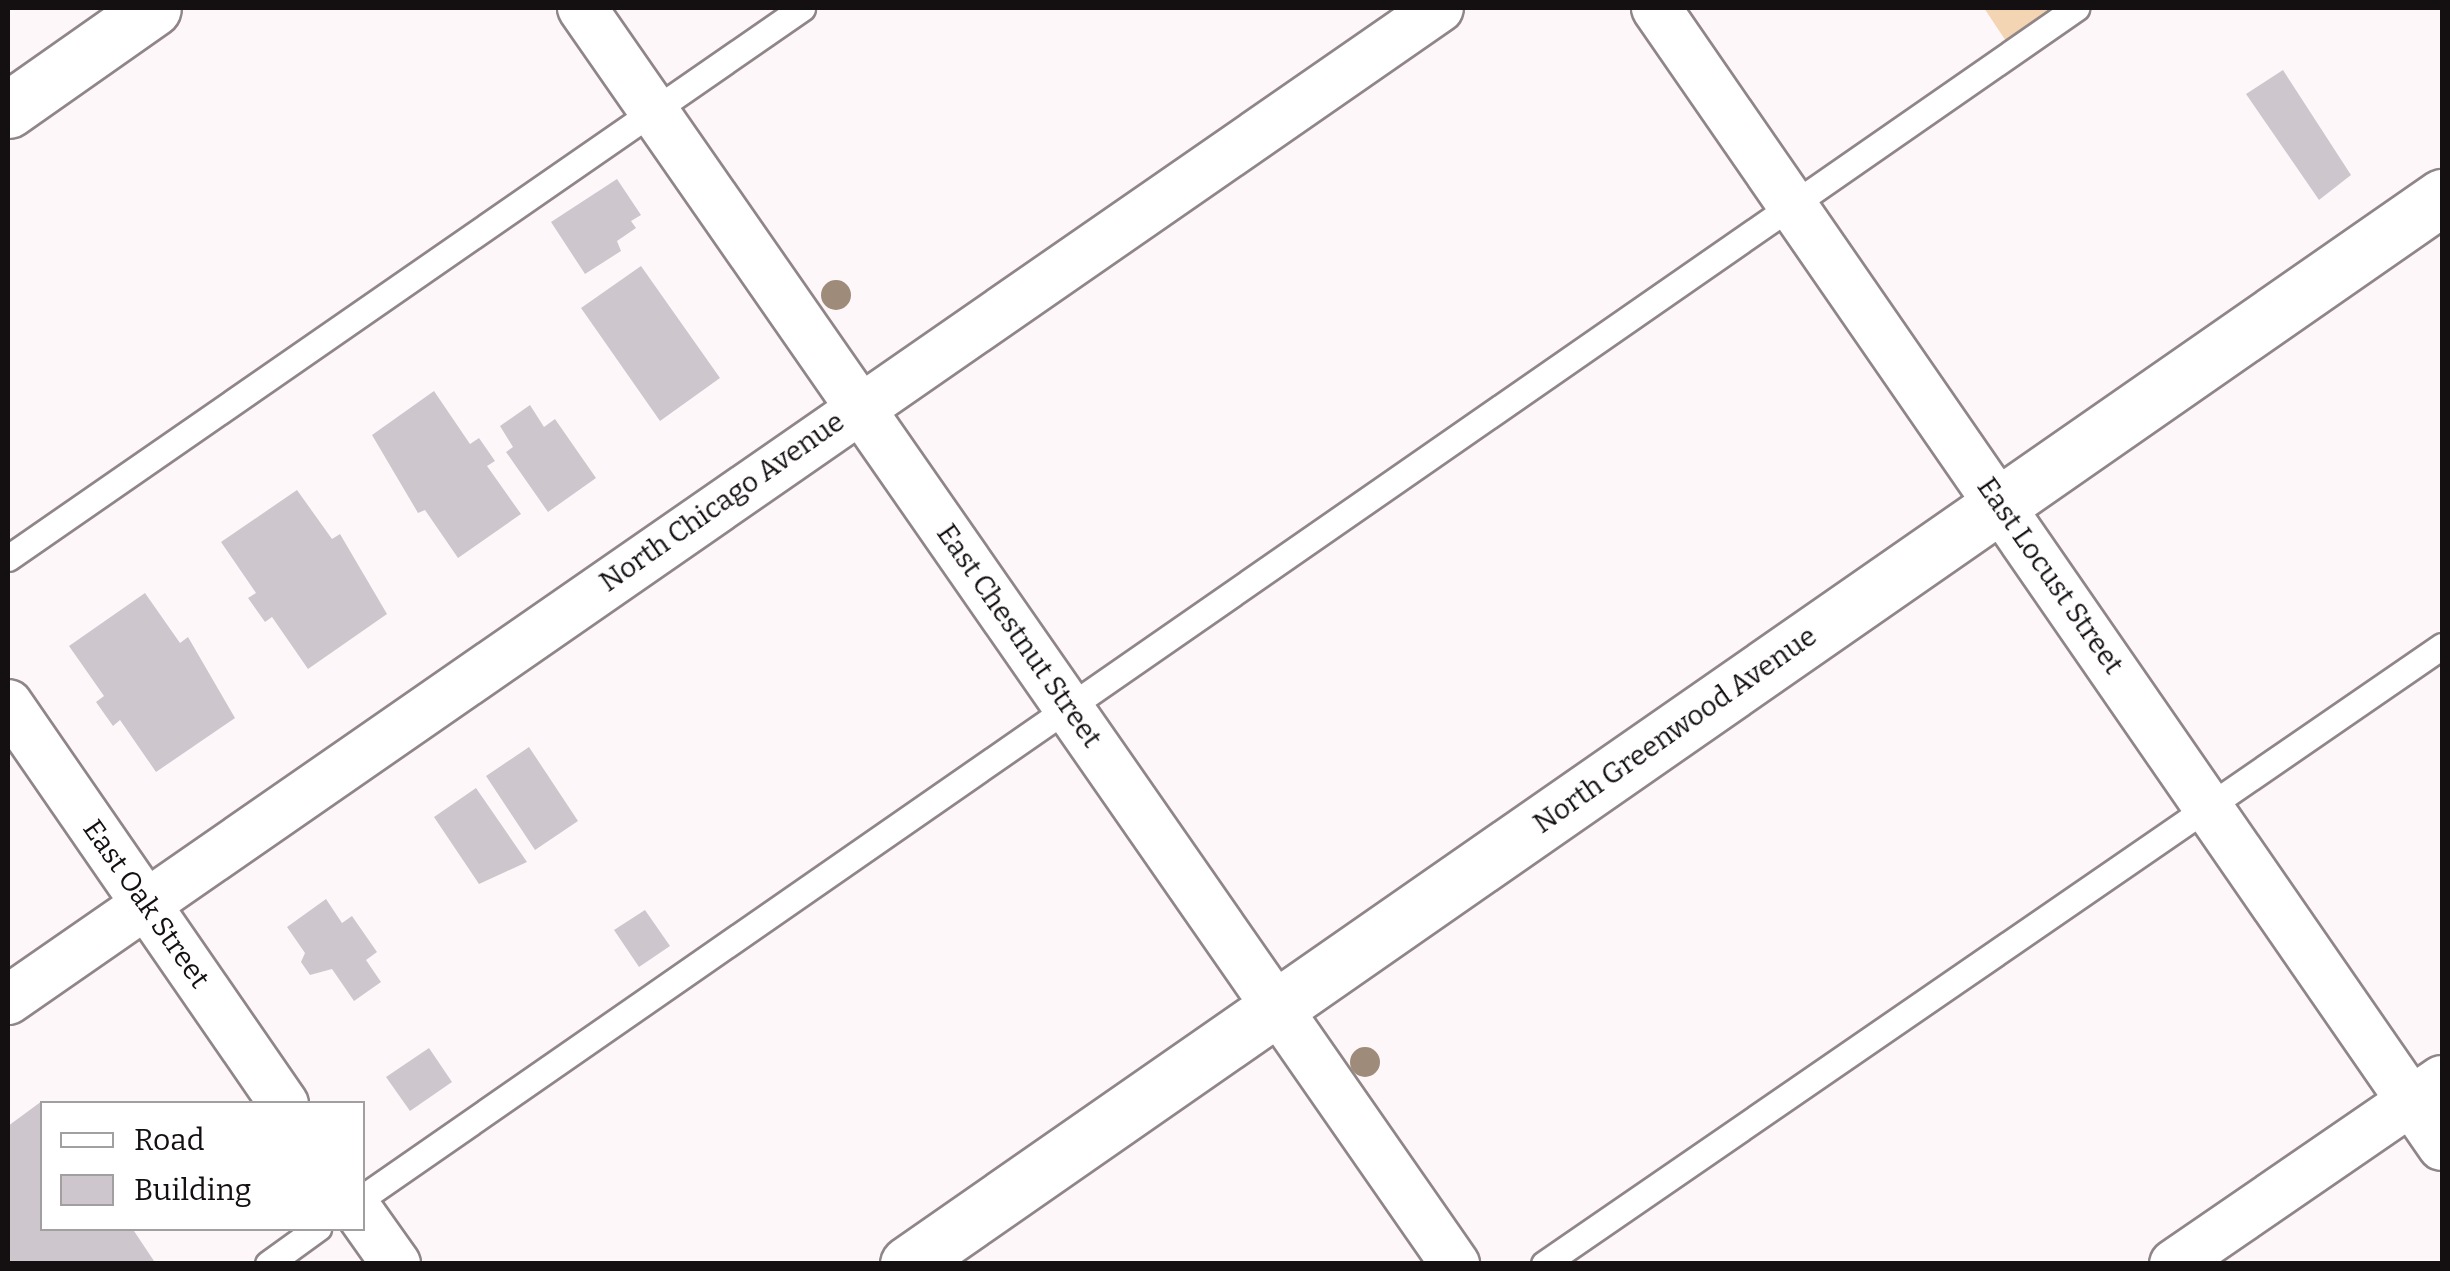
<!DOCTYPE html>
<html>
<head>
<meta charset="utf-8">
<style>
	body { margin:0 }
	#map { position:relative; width:2450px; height:1271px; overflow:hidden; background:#fef7f9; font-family:Bitter,serif }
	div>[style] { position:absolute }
	.green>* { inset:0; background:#f3d4b3 }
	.building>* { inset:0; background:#cdc6cd }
	.roads { filter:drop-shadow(2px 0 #908688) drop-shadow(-2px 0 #908688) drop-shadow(0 2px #908688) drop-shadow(0 -2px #908688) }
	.service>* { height:25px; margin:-12.5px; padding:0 12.5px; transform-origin:12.5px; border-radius:12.5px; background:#fff }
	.minor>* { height:48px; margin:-24px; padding:0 24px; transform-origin:24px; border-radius:24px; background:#fff }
	.tertiary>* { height:55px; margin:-27.5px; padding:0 27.5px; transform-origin:27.5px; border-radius:27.5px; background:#fff }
	.primary>* { height:55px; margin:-27.5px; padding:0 27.5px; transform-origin:27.5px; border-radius:27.5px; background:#fff }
	.trees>* { width:30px; height:30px; margin:-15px; border-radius:50%; background:#9e8b79 }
	span { translate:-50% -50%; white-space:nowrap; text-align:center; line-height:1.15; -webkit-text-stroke:8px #fff; paint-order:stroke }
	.street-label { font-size:28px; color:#141011 }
	.frame { position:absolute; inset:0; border:10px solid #141011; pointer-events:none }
	.legend { position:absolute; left:40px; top:1101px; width:325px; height:130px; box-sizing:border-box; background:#fff; border:2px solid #a19fa0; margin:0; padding:12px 18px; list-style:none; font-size:30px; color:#141011 }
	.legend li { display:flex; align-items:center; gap:20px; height:50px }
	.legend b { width:50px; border:2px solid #a19fa0 }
</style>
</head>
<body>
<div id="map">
	<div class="green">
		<i style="clip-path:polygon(1984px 8px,2053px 8px,2006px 41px)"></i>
	</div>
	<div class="building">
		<i style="clip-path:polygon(2283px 70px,2351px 175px,2319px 200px,2246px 94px)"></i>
		<i style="clip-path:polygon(617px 179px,641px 215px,631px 221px,636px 228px,617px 241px,621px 251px,585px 274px,551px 222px)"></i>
		<i style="clip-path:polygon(641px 266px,720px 378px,660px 421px,581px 308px)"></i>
		<i style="clip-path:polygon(434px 391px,470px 444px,479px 438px,495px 461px,487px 466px,521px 514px,458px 558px,425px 510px,418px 513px,372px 435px)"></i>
		<i style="clip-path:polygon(530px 405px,544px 427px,555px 419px,596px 478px,548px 512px,506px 452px,513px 447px,500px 426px)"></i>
		<i style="clip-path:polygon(297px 490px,332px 539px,340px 534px,387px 614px,308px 669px,272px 617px,265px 622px,248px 598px,256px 593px,221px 542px)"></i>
		<i style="clip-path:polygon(145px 593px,180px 643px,188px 637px,235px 718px,156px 772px,120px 720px,113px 726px,96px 702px,104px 696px,69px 646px)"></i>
		<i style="clip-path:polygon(529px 747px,578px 821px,535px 850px,486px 776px)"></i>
		<i style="clip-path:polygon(476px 788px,527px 862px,479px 884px,434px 817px)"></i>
		<i style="clip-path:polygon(326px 899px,342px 923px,352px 916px,377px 952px,366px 960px,381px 982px,354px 1001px,332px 969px,310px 975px,301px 962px,305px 953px,287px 927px)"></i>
		<i style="clip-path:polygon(645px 910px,670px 946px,639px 967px,614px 930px)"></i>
		<i style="clip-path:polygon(429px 1048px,452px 1082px,410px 1111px,386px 1077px)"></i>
		<i style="clip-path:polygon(42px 1101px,42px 1228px,132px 1228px,156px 1264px,8px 1264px,8px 1126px)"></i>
	</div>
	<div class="roads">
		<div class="service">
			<i style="left:8px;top:558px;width:966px;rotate:-34.71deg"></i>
			<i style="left:362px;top:1198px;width:2087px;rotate:-34.77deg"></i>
			<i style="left:268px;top:1264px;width:62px;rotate:-35.8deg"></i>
			<i style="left:1544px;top:1264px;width:1090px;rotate:-34.54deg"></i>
		</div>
		<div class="minor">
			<i style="left:582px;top:8px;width:1530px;rotate:55.2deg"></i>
			<i style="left:1656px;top:8px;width:1383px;rotate:55.37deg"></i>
			<i style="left:8px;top:704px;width:486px;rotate:55.4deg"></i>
			<i style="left:8px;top:1000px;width:1741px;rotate:-34.73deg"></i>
			<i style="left:362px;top:1216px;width:59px;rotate:54.7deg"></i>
			<i style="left:2174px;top:1264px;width:325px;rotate:-34.5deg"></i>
		</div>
		<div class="tertiary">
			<i style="left:908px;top:1264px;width:1869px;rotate:-34.82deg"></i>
		</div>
		<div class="primary">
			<i style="left:8px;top:110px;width:177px;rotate:-35.1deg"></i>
		</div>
	</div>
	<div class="trees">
		<i style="left:836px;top:295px"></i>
		<i style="left:1365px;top:1062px"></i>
	</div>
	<div class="street-label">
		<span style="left:722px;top:502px;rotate:-35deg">North Chicago Avenue</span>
		<span style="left:2050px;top:576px;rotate:55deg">East Locust Street</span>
		<span style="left:1019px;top:636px;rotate:55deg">East Chestnut Street</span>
		<span style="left:1675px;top:730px;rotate:-35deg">North Greenwood Avenue</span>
		<span style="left:146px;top:904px;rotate:55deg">East Oak Street</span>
	</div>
	<div class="frame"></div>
	<ul class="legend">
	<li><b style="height:12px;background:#fff"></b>Road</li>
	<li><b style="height:28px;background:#cdc6cd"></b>Building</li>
	</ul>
</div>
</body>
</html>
